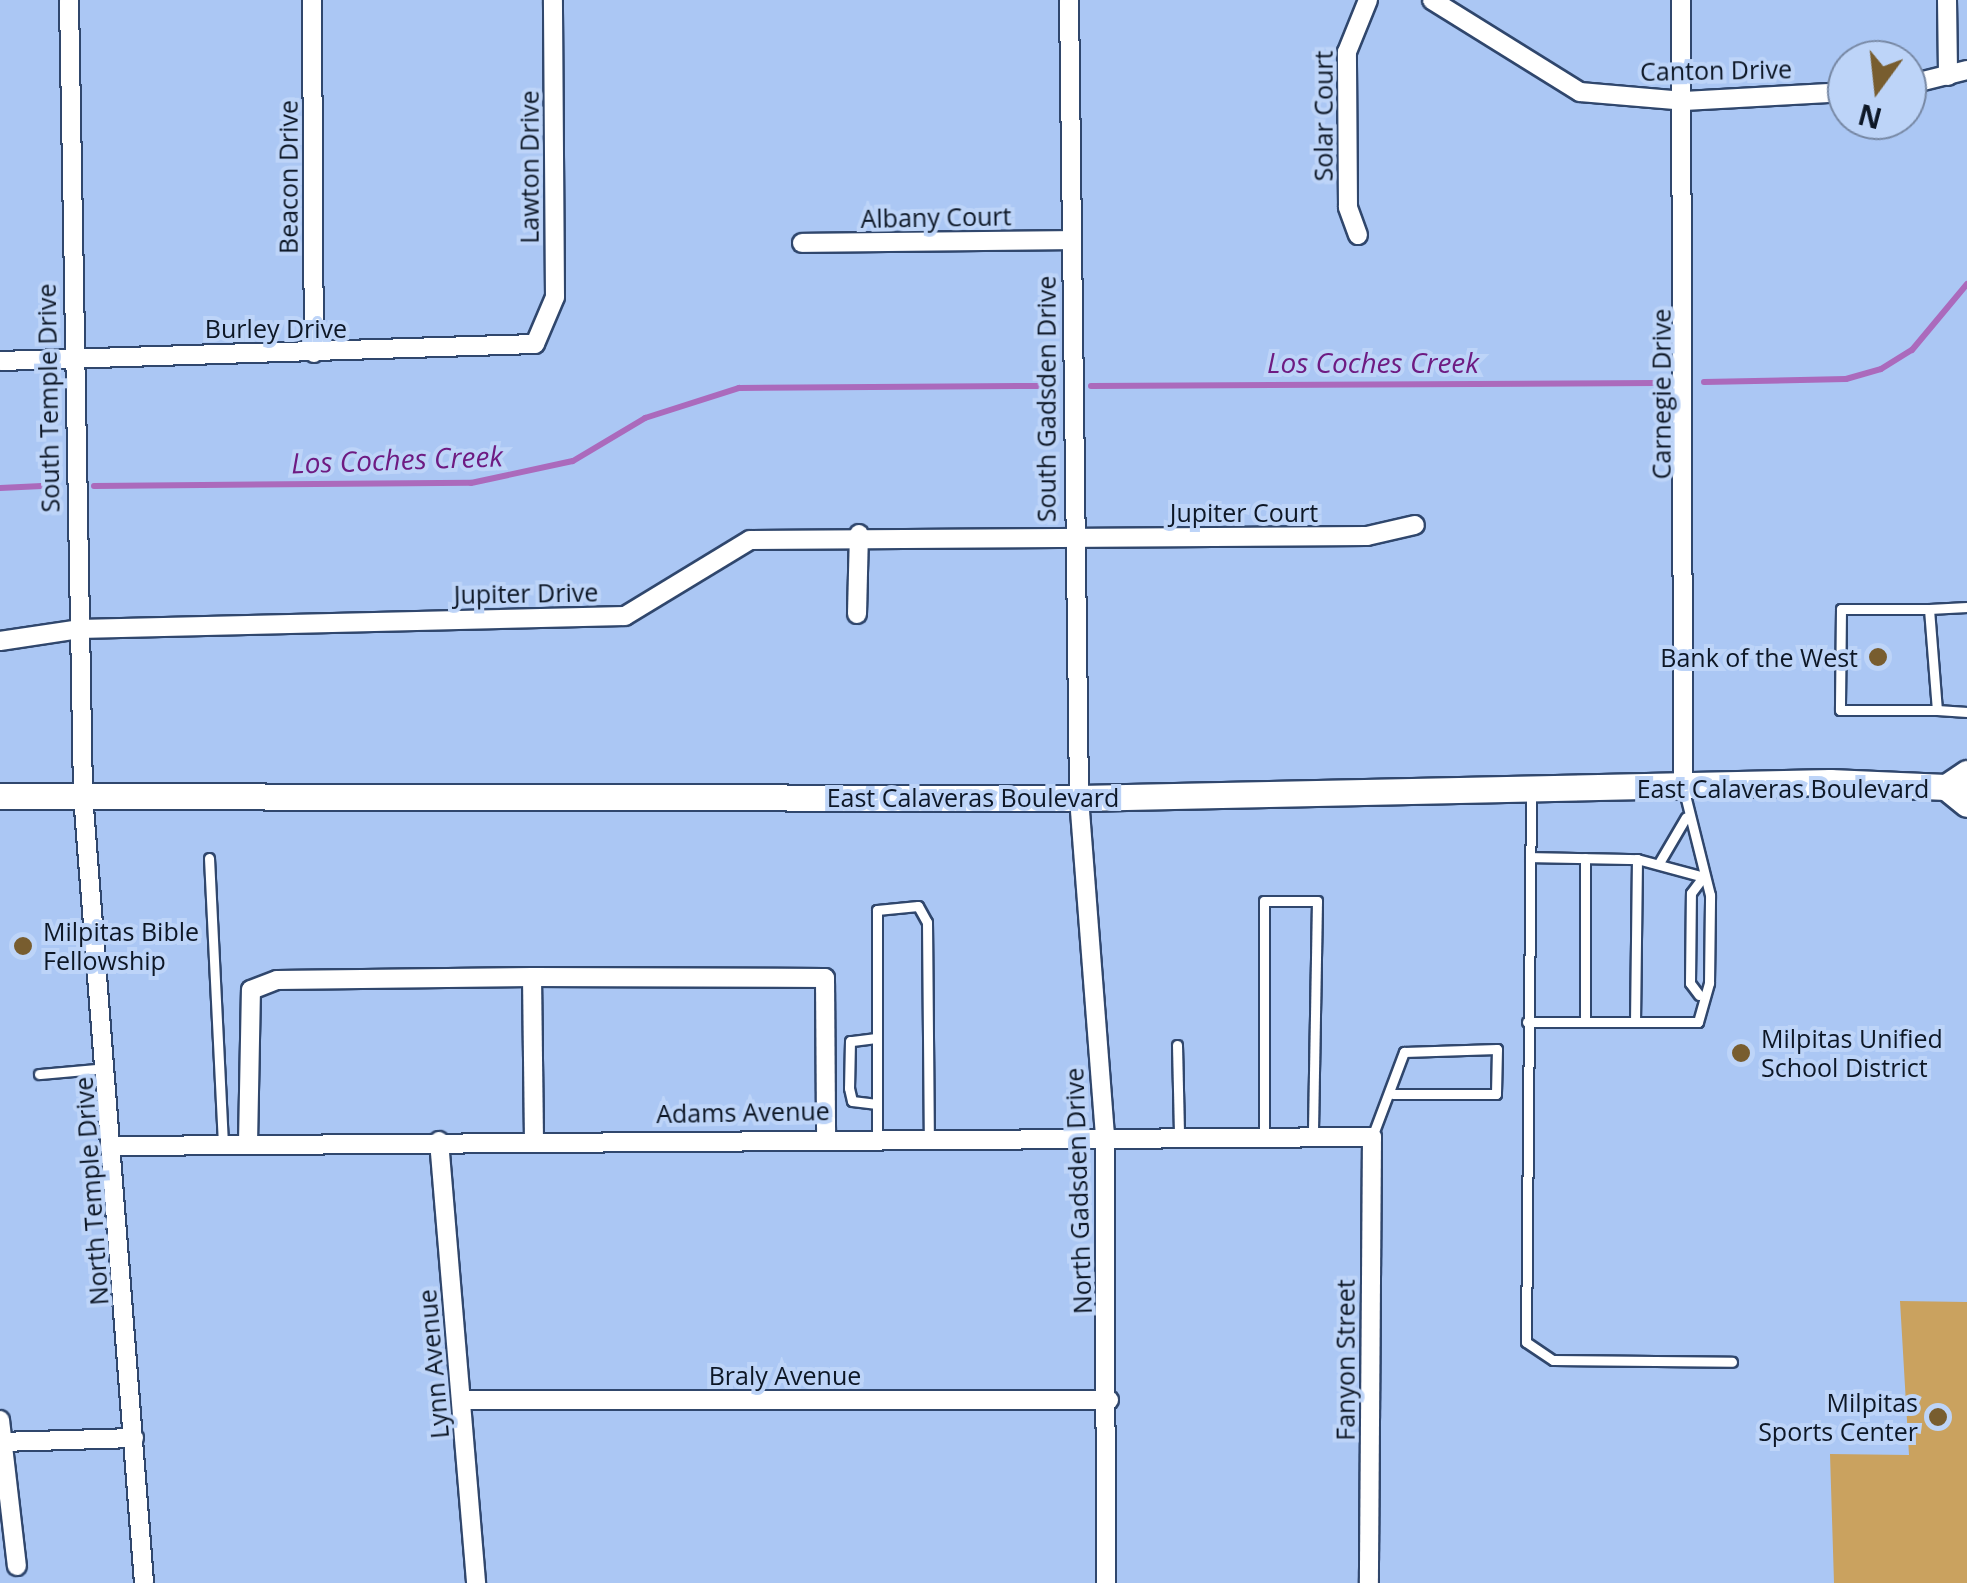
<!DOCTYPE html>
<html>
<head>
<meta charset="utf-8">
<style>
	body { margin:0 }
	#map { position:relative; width:1967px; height:1583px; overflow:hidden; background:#abc7f4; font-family:"Open Sans",sans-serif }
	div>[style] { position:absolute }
	.green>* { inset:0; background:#caa25f }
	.stream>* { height:6px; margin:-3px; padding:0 3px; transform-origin:3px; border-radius:3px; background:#ab6abc }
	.roads { filter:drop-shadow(2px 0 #30476d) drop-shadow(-2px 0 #30476d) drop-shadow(0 2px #30476d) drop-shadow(0 -2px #30476d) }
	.service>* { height:9px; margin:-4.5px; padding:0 4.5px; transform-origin:4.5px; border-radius:4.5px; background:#fff }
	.minor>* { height:18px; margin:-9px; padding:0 9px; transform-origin:9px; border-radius:9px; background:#fff }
	.secondary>* { height:25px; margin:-12.5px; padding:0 12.5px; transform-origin:12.5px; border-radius:12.5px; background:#fff }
	.dots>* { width:28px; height:28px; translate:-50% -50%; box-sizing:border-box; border:5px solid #bdd4f8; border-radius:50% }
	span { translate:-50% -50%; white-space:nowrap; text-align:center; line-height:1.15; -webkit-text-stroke:8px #bdd4f8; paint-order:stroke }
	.street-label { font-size:25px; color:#0d1726 }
	.poi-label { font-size:25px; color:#0d1726 }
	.right { translate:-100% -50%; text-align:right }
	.left { translate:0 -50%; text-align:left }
	.water-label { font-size:28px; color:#6e1b82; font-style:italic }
	.north { position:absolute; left:1827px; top:40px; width:100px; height:100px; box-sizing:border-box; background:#bdd4f8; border:2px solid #7788a4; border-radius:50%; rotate:195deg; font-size:28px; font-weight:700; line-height:40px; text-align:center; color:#0d1726 }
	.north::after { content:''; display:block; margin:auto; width:35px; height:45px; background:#785d2f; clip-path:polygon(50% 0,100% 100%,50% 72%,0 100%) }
</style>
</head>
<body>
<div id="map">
	<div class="green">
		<i style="clip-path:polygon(1900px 1301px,1967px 1302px,1967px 1583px,1834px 1583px,1830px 1454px,1909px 1455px)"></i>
	</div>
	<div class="stream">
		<i style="left:1704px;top:382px;width:142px;rotate:-1.2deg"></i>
		<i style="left:1846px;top:379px;width:36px;rotate:-16deg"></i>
		<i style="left:1881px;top:369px;width:36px;rotate:-32deg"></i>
		<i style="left:1912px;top:350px;width:86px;rotate:-50.2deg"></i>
		<i style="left:1091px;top:386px;width:565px;rotate:-0.3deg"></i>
		<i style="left:94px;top:486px;width:377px;rotate:-0.5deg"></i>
		<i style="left:471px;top:483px;width:104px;rotate:-12.2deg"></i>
		<i style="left:573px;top:461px;width:84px;rotate:-30.8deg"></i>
		<i style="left:645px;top:418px;width:99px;rotate:-17.7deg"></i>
		<i style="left:739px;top:388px;width:303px;rotate:-0.4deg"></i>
		<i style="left:0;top:488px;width:42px;rotate:-2.7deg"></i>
	</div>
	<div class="roads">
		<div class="service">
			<i style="left:1967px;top:607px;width:38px;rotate:177deg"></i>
			<i style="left:1929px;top:609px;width:101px;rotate:85.5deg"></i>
			<i style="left:1937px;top:710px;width:30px;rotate:4deg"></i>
			<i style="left:1929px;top:609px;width:88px;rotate:180deg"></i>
			<i style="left:1841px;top:609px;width:101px;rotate:90.6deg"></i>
			<i style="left:1840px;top:710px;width:97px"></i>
			<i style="left:1531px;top:793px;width:549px;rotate:90.52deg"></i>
			<i style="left:1526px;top:1342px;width:32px;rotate:34deg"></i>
			<i style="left:1553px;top:1360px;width:179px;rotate:0.6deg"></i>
			<i style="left:1530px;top:857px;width:107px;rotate:1.1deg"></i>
			<i style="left:1637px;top:859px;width:163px;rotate:90.7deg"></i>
			<i style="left:209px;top:858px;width:286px;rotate:87.2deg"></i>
			<i style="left:1637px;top:859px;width:65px;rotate:15.1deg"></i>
			<i style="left:1659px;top:863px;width:53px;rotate:-59.6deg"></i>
			<i style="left:1699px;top:995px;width:15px;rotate:-127deg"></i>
			<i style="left:1690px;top:983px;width:90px;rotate:-89.4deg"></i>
			<i style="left:1691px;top:893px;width:15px;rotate:-53deg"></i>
			<i style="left:1527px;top:1022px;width:171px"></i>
			<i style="left:1698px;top:1022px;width:41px;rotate:-74.2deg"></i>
			<i style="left:1709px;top:983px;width:88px;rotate:-89.3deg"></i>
			<i style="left:1710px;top:895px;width:111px;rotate:-104deg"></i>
			<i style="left:1585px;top:1022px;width:164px;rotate:-90deg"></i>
			<i style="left:876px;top:1038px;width:26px;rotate:173deg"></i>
			<i style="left:850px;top:1041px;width:47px;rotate:91.2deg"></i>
			<i style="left:849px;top:1088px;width:13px;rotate:77deg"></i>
			<i style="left:852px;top:1101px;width:25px;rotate:7deg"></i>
			<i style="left:1177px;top:1045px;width:89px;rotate:88.7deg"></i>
			<i style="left:39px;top:1074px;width:67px;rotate:-5.1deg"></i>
			<i style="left:877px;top:1136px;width:226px;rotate:-90deg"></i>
			<i style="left:877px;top:910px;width:41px;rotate:-5.6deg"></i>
			<i style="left:918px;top:906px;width:18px;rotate:61deg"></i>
			<i style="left:927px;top:922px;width:213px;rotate:89.5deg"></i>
			<i style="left:1264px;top:1136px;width:235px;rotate:-90deg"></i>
			<i style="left:1264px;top:901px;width:53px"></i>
			<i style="left:1317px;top:901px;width:236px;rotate:91deg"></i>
			<i style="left:1372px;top:1137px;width:91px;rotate:-69.4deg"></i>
			<i style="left:1404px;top:1052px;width:93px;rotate:-1.8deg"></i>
			<i style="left:1497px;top:1049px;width:45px;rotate:91.3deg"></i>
			<i style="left:1496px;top:1094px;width:103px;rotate:180deg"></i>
		</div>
		<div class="minor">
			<i style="left:69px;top:0;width:795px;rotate:88.99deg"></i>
			<i style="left:83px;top:795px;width:790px;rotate:85.57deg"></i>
			<i style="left:312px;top:0;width:353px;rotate:89.7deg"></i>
			<i style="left:1069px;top:0;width:798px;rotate:89.28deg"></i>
			<i style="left:1079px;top:798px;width:336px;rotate:85.6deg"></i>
			<i style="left:1105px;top:1133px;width:450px;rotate:89.9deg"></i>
			<i style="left:1432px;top:0;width:174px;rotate:31.9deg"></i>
			<i style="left:1580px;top:92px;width:104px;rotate:4.9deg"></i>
			<i style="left:1684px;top:101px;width:163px;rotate:-3.2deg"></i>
			<i style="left:1681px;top:0;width:787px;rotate:89.85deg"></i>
			<i style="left:1947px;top:0;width:76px;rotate:89.2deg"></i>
			<i style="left:1907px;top:85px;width:62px;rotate:-14deg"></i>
			<i style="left:1358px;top:235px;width:30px;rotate:-110deg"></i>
			<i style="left:1348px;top:207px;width:155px;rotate:-90.4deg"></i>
			<i style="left:1347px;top:52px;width:56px;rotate:-68deg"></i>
			<i style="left:802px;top:243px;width:268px;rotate:-0.6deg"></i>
			<i style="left:0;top:361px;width:535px;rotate:-1.82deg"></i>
			<i style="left:535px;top:344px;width:51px;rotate:-66.9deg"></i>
			<i style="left:555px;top:297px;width:297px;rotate:-90.4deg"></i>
			<i style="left:857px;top:614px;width:80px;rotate:-88.6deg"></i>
			<i style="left:0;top:641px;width:80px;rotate:-8.6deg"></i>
			<i style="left:79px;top:629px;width:546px;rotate:-1.36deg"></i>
			<i style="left:625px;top:616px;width:146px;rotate:-31.3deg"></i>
			<i style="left:750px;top:540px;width:617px;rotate:-0.37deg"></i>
			<i style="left:1367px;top:536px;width:49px;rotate:-12.9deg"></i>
			<i style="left:534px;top:1140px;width:163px;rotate:-90.7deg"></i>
			<i style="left:532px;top:977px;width:293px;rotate:0.2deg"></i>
			<i style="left:825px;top:978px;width:158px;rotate:89.6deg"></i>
			<i style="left:439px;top:1141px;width:444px;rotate:85.2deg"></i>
			<i style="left:248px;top:1144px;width:154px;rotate:-88.9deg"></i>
			<i style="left:251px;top:990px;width:28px;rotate:-21deg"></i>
			<i style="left:277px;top:980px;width:255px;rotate:-0.7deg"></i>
			<i style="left:114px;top:1146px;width:1258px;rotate:-0.41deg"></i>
			<i style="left:1372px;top:1137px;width:446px;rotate:90.4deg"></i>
			<i style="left:462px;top:1400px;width:647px"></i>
			<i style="left:0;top:1420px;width:147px;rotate:83.4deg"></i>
			<i style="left:0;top:1442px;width:134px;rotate:-1.7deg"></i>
		</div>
		<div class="secondary">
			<i style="left:1946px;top:787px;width:25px;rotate:-34deg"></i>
			<i style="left:0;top:796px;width:1079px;rotate:0.11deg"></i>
			<i style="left:1079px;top:798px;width:751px;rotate:-1.22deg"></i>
			<i style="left:1830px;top:782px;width:116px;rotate:2.5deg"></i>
			<i style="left:1946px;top:787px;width:27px;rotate:39deg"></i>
		</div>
	</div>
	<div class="dots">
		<i style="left:1878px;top:657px;background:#785d2f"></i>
		<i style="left:23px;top:946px;background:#785d2f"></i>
		<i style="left:1741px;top:1053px;background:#785d2f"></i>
		<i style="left:1938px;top:1417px;background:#785d2f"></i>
	</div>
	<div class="street-label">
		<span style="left:1716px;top:70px;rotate:-1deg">Canton Drive</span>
		<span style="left:1323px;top:116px;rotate:-90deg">Solar Court</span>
		<span style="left:529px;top:167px;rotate:-90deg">Lawton Drive</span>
		<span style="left:288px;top:177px;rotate:-90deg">Beacon Drive</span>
		<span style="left:936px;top:217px;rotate:-1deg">Albany Court</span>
		<span style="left:276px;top:328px">Burley Drive</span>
		<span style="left:1661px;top:394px;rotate:-90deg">Carnegie Drive</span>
		<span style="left:48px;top:398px;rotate:-91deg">South Temple Drive</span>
		<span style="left:1046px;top:399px;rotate:-90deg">South Gadsden Drive</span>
		<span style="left:1244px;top:512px">Jupiter Court</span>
		<span style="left:526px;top:593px;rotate:-1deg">Jupiter Drive</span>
		<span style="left:1783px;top:788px">East Calaveras Boulevard</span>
		<span style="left:973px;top:797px">East Calaveras Boulevard</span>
		<span style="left:743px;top:1112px;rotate:-1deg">Adams Avenue</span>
		<span style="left:91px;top:1191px;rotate:-94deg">North Temple Drive</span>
		<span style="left:1078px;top:1191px;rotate:-92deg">North Gadsden Drive</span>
		<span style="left:1345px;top:1360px;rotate:-90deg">Fanyon Street</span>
		<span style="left:433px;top:1364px;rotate:-95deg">Lynn Avenue</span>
		<span style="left:785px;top:1375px">Braly Avenue</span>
	</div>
	<div class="poi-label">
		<span class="right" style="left:1858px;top:657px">Bank of the West</span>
		<span class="left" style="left:43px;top:946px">Milpitas Bible<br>Fellowship</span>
		<span class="left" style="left:1761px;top:1053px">Milpitas Unified<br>School District</span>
		<span class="right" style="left:1918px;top:1417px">Milpitas<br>Sports Center</span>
	</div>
	<div class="water-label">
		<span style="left:1373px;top:362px">Los Coches Creek</span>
		<span style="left:397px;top:459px;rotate:-2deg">Los Coches Creek</span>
	</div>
	<div class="north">N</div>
</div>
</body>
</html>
